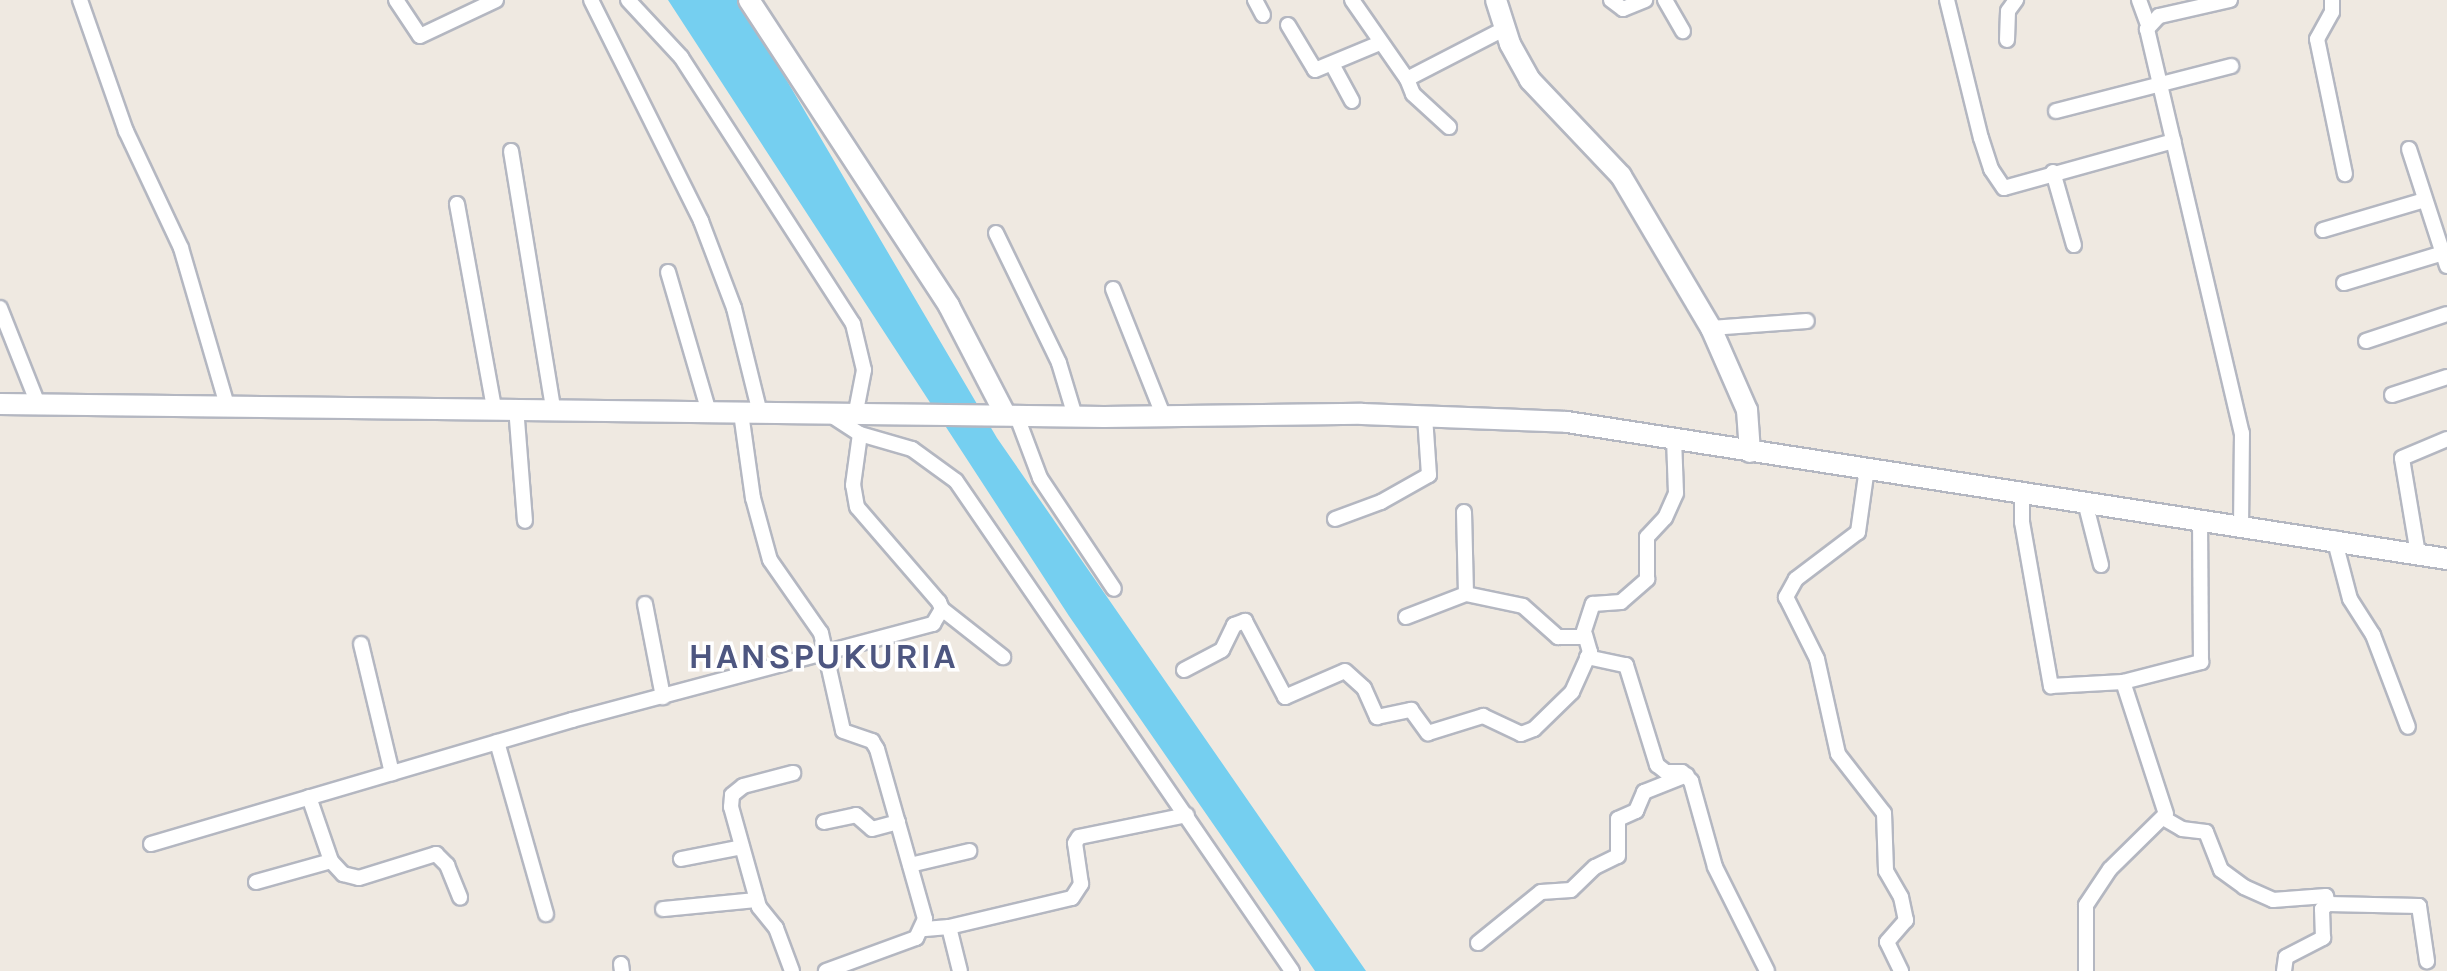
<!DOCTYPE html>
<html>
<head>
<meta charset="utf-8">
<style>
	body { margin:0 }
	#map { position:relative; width:2447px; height:971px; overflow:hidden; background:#efe9e1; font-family:Karla,sans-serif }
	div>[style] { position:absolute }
	.water>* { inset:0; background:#75cff0 }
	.roads { filter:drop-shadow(2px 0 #b4b7c1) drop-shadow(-2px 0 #b4b7c1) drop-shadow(0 2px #b4b7c1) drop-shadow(0 -2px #b4b7c1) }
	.street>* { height:14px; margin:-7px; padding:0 7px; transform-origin:7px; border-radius:7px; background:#fff }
	.secondary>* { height:20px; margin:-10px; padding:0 10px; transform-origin:10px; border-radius:10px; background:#fff }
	span { translate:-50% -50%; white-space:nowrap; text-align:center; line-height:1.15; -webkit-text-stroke:7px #fff; paint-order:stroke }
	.district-label { font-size:36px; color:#4d5680; font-weight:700; letter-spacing:2px }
</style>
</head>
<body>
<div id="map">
	<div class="water">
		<i style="clip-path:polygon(668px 0,739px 0,743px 6px,997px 438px,1366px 971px,1315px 971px,1069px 616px)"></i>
	</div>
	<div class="roads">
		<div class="street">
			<i style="left:80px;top:0;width:139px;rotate:70.7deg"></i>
			<i style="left:126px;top:131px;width:129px;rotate:64.8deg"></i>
			<i style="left:181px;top:248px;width:164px;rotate:73.7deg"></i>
			<i style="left:396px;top:0;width:43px;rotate:56.3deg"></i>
			<i style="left:420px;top:36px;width:84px;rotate:-25.3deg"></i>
			<i style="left:591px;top:0;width:247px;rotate:63.5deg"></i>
			<i style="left:701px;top:221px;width:93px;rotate:69.2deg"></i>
			<i style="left:734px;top:308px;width:108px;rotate:76.1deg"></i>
			<i style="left:628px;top:0;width:78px;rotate:47.1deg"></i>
			<i style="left:681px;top:57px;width:318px;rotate:57.2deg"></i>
			<i style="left:853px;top:324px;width:47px;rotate:76.6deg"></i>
			<i style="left:864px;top:370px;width:42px;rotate:101deg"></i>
			<i style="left:1255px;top:0;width:17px;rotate:62deg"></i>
			<i style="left:1352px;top:0;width:96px;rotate:55.2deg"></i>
			<i style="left:1407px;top:79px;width:109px;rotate:-27.3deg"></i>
			<i style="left:1611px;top:0;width:15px;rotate:37deg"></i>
			<i style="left:1623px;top:9px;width:24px;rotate:-22deg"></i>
			<i style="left:1665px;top:0;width:36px;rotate:60deg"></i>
			<i style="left:1947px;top:0;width:142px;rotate:76.2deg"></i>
			<i style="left:1981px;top:138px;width:33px;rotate:72deg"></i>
			<i style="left:1991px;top:169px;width:23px;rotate:56deg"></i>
			<i style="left:2004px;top:188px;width:176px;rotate:-15.5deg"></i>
			<i style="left:2139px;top:0;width:27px;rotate:70deg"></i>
			<i style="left:2230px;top:0;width:73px;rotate:167.3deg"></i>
			<i style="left:2159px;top:16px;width:18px;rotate:133deg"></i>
			<i style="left:2147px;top:29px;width:415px;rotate:76.8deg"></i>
			<i style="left:2242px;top:433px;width:91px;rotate:90.6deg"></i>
			<i style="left:2332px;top:0;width:12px;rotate:90deg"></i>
			<i style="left:2332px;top:12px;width:31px;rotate:119deg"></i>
			<i style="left:2317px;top:39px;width:138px;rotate:78.3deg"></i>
			<i style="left:1288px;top:25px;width:52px;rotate:59deg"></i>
			<i style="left:1315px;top:70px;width:70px;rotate:-22.6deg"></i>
			<i style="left:2007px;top:40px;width:29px;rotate:-88deg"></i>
			<i style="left:2008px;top:11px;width:14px;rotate:-54deg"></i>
			<i style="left:1332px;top:64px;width:42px;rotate:61.6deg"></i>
			<i style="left:1407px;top:79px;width:16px;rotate:68deg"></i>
			<i style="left:1413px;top:94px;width:49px;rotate:42.5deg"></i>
			<i style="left:2056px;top:111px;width:181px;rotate:-14.4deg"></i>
			<i style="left:2409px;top:149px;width:123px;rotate:72deg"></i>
			<i style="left:511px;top:151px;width:260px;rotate:80.7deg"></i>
			<i style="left:2053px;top:172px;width:76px;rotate:74deg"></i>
			<i style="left:457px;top:204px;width:206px;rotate:79.7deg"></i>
			<i style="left:2323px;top:230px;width:106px;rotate:-16.4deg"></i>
			<i style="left:996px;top:233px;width:144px;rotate:64.1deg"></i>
			<i style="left:1059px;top:363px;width:55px;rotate:73.2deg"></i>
			<i style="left:668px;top:272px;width:146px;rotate:73.7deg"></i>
			<i style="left:2344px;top:283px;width:108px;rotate:-16.8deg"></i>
			<i style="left:1113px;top:289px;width:138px;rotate:68.3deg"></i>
			<i style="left:0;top:308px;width:103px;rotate:68.4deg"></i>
			<i style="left:1711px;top:328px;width:96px;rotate:-4.2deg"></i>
			<i style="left:2366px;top:341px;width:85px;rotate:-18.4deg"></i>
			<i style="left:2392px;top:395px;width:58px;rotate:-18.1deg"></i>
			<i style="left:516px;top:407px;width:114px;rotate:85.5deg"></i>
			<i style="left:741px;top:413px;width:86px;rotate:82deg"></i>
			<i style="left:753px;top:498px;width:64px;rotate:74.7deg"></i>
			<i style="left:770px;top:560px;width:89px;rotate:55.1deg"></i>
			<i style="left:821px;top:633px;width:100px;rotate:77.3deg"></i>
			<i style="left:843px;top:731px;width:31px;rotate:19deg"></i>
			<i style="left:872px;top:741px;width:9px;rotate:58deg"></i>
			<i style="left:877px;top:749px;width:177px;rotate:74.2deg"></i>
			<i style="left:925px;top:919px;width:21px;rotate:115deg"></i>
			<i style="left:916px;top:938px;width:96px;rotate:159.9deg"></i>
			<i style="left:829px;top:414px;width:37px;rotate:33deg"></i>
			<i style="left:860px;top:434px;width:54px;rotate:16.1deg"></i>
			<i style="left:912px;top:449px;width:54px;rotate:36deg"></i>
			<i style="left:956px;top:481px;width:594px;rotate:55.56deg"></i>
			<i style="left:1016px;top:414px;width:68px;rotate:69.4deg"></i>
			<i style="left:1040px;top:478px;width:133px;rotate:56.3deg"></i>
			<i style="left:1867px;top:468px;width:65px;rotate:98deg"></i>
			<i style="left:1858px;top:532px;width:78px;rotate:142.8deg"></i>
			<i style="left:1796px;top:579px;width:21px;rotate:119deg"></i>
			<i style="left:1786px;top:597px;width:69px;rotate:63.4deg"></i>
			<i style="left:1817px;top:659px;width:97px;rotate:77.5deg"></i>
			<i style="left:1838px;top:754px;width:75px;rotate:52.1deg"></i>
			<i style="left:1884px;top:813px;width:58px;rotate:88deg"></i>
			<i style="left:1886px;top:871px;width:30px;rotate:60deg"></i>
			<i style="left:1901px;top:897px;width:24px;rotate:78deg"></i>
			<i style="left:1906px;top:920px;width:29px;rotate:131deg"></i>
			<i style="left:1887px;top:942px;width:32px;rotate:64deg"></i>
			<i style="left:2022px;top:494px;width:28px;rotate:90deg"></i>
			<i style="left:2022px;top:522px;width:167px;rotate:80deg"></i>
			<i style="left:2051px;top:686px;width:72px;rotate:-3.2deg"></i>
			<i style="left:2123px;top:682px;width:81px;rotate:-14.4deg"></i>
			<i style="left:2201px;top:662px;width:144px;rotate:-90.4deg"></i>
			<i style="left:2085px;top:502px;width:65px;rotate:75.7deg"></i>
			<i style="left:1464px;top:512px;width:82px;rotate:88.6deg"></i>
			<i style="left:1335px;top:519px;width:49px;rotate:-20.3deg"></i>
			<i style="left:1381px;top:502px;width:55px;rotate:-29.4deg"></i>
			<i style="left:1429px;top:475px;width:59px;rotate:-93.9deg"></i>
			<i style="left:2334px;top:538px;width:63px;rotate:75.3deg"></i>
			<i style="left:2350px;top:599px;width:43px;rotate:57.4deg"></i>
			<i style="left:2373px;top:635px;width:98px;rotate:69.2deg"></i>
			<i style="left:2418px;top:554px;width:97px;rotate:-99.5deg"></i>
			<i style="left:2402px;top:458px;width:49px;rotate:-22.9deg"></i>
			<i style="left:645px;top:604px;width:95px;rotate:79deg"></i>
			<i style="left:942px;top:609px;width:78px;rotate:38.2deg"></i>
			<i style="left:1406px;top:617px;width:64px;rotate:-21deg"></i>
			<i style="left:1466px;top:594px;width:58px;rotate:11.9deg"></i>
			<i style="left:1523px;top:606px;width:47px;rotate:41.5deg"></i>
			<i style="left:1558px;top:637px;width:24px"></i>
			<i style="left:1582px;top:637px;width:35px;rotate:-72deg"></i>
			<i style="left:1593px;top:604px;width:28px;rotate:-4deg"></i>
			<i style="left:1621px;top:602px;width:35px;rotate:-41deg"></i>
			<i style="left:1647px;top:579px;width:42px;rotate:-90deg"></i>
			<i style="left:1647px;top:537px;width:26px;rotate:-47deg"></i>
			<i style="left:1665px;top:518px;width:27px;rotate:-66deg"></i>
			<i style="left:1676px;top:493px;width:54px;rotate:-92.1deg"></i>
			<i style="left:361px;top:644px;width:133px;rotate:76.5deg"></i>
			<i style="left:1587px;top:657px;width:40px;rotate:12deg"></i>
			<i style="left:1626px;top:665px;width:105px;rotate:72.8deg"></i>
			<i style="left:1657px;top:765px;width:11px;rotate:38deg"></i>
			<i style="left:1666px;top:772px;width:16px"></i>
			<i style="left:1682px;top:772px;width:13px;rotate:45deg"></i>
			<i style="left:1691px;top:781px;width:89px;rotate:74.4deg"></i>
			<i style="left:1715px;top:867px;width:116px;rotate:63.4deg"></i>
			<i style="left:1184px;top:670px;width:43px;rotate:-27.8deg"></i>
			<i style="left:1222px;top:650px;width:28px;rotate:-64deg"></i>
			<i style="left:1234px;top:625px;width:12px;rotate:-20deg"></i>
			<i style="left:1245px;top:621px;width:86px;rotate:62.2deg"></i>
			<i style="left:1285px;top:697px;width:65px;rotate:-23.4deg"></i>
			<i style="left:1345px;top:671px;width:25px;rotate:42deg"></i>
			<i style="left:1364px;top:688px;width:32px;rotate:66deg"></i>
			<i style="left:1377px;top:717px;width:35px;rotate:-12deg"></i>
			<i style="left:1411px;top:710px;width:29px;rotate:54deg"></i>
			<i style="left:1428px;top:733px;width:58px;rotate:-17.2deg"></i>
			<i style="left:1483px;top:716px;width:42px;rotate:25.3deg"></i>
			<i style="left:1521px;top:734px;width:14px;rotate:-21deg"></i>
			<i style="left:1534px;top:729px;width:53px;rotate:-44.2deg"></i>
			<i style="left:1572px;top:692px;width:44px;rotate:-65.8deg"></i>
			<i style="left:1590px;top:652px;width:18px;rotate:-106deg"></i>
			<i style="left:497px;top:742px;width:179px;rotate:74.1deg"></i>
			<i style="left:309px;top:797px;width:68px;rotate:71deg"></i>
			<i style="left:331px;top:861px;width:18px;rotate:47deg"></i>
			<i style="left:343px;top:874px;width:16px;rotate:14deg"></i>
			<i style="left:359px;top:878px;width:81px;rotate:-17.3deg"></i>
			<i style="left:436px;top:854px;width:16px;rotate:45deg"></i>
			<i style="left:447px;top:865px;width:35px;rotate:68deg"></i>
			<i style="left:2165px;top:819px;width:20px;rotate:30deg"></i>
			<i style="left:2182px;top:829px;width:24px;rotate:7deg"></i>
			<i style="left:2206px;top:832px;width:41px;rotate:68.5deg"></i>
			<i style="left:2221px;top:870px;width:29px;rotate:36deg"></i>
			<i style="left:2244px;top:887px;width:32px;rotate:24deg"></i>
			<i style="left:2273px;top:900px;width:53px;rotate:-4.3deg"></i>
			<i style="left:2326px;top:896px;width:8px;rotate:76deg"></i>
			<i style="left:824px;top:822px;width:33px;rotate:-12deg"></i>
			<i style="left:856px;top:815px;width:21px;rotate:41deg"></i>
			<i style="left:872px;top:829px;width:27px;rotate:-15deg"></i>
			<i style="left:151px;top:844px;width:439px;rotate:-16.4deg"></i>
			<i style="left:572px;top:720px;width:374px;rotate:-14.9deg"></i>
			<i style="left:933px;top:624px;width:17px;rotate:-59deg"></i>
			<i style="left:942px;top:609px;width:8px;rotate:-113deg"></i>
			<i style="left:939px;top:602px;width:125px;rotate:-130.8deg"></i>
			<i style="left:857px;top:507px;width:22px;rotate:-100deg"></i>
			<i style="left:853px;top:485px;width:51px;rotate:-82.2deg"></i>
			<i style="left:681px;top:859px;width:62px;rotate:-11.1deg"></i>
			<i style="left:910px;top:865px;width:61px;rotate:-13.3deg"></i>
			<i style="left:256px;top:882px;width:78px;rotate:-15.6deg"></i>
			<i style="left:663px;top:909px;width:94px;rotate:-5.5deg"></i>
			<i style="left:949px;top:927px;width:126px;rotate:-13.3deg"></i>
			<i style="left:1072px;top:898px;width:17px;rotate:-57deg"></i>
			<i style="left:1081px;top:884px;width:41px;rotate:-98.3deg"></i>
			<i style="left:1075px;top:843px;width:7px;rotate:-56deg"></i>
			<i style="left:1079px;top:837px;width:110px;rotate:-11.5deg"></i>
			<i style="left:925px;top:929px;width:24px;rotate:-5deg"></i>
			<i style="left:949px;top:927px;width:45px;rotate:76deg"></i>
			<i style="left:1478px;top:943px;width:81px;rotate:-39deg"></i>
			<i style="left:1541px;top:892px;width:30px;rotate:-4deg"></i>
			<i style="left:1571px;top:890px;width:33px;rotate:-44deg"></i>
			<i style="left:1595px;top:867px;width:25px;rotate:-26deg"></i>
			<i style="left:1618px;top:856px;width:37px;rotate:-90deg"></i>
			<i style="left:1618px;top:819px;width:20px;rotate:-24deg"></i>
			<i style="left:1636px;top:811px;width:21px;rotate:-67deg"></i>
			<i style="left:1644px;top:792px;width:46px;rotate:-21.6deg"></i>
			<i style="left:621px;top:964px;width:7px;rotate:82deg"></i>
			<i style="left:792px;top:971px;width:46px;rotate:-110.4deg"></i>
			<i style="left:776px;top:928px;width:27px;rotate:-129deg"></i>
			<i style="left:759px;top:907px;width:104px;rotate:-105.6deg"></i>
			<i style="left:731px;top:807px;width:12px;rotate:-85deg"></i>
			<i style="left:732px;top:795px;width:14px;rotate:-39deg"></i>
			<i style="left:743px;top:786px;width:52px;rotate:-14.6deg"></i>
			<i style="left:2086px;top:971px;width:66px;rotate:-90deg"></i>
			<i style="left:2086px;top:905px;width:43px;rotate:-56.3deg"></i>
			<i style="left:2110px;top:869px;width:78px;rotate:-44.5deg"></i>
			<i style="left:2166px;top:814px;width:139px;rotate:-108deg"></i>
			<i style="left:2284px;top:971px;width:14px;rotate:-82deg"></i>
			<i style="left:2286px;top:957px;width:42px;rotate:-27.2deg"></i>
			<i style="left:2323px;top:938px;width:29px;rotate:-92deg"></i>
			<i style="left:2322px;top:909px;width:8px;rotate:-40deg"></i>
			<i style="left:2328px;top:904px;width:91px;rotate:1.3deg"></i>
			<i style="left:2419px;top:906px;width:56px;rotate:81.7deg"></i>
		</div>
		<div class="secondary">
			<i style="left:749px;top:0;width:366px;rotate:56.8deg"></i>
			<i style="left:949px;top:306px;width:122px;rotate:62.6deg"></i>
			<i style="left:1496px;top:0;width:46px;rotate:72.3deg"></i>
			<i style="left:1510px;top:44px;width:41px;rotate:60.9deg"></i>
			<i style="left:1530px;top:80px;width:132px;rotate:46.5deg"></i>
			<i style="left:1621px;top:176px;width:177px;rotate:59.4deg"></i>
			<i style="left:1711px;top:328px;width:90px;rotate:66.3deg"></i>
			<i style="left:1747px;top:410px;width:42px;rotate:85.9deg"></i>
			<i style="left:0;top:404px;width:1104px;rotate:0.67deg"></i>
			<i style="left:1104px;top:417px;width:258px;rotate:-0.7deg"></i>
			<i style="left:1362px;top:414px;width:205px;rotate:2.2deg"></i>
			<i style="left:1567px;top:422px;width:891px;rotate:8.85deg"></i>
		</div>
	</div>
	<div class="district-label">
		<span style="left:823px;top:657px">HANSPUKURIA</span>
	</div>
</div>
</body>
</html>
